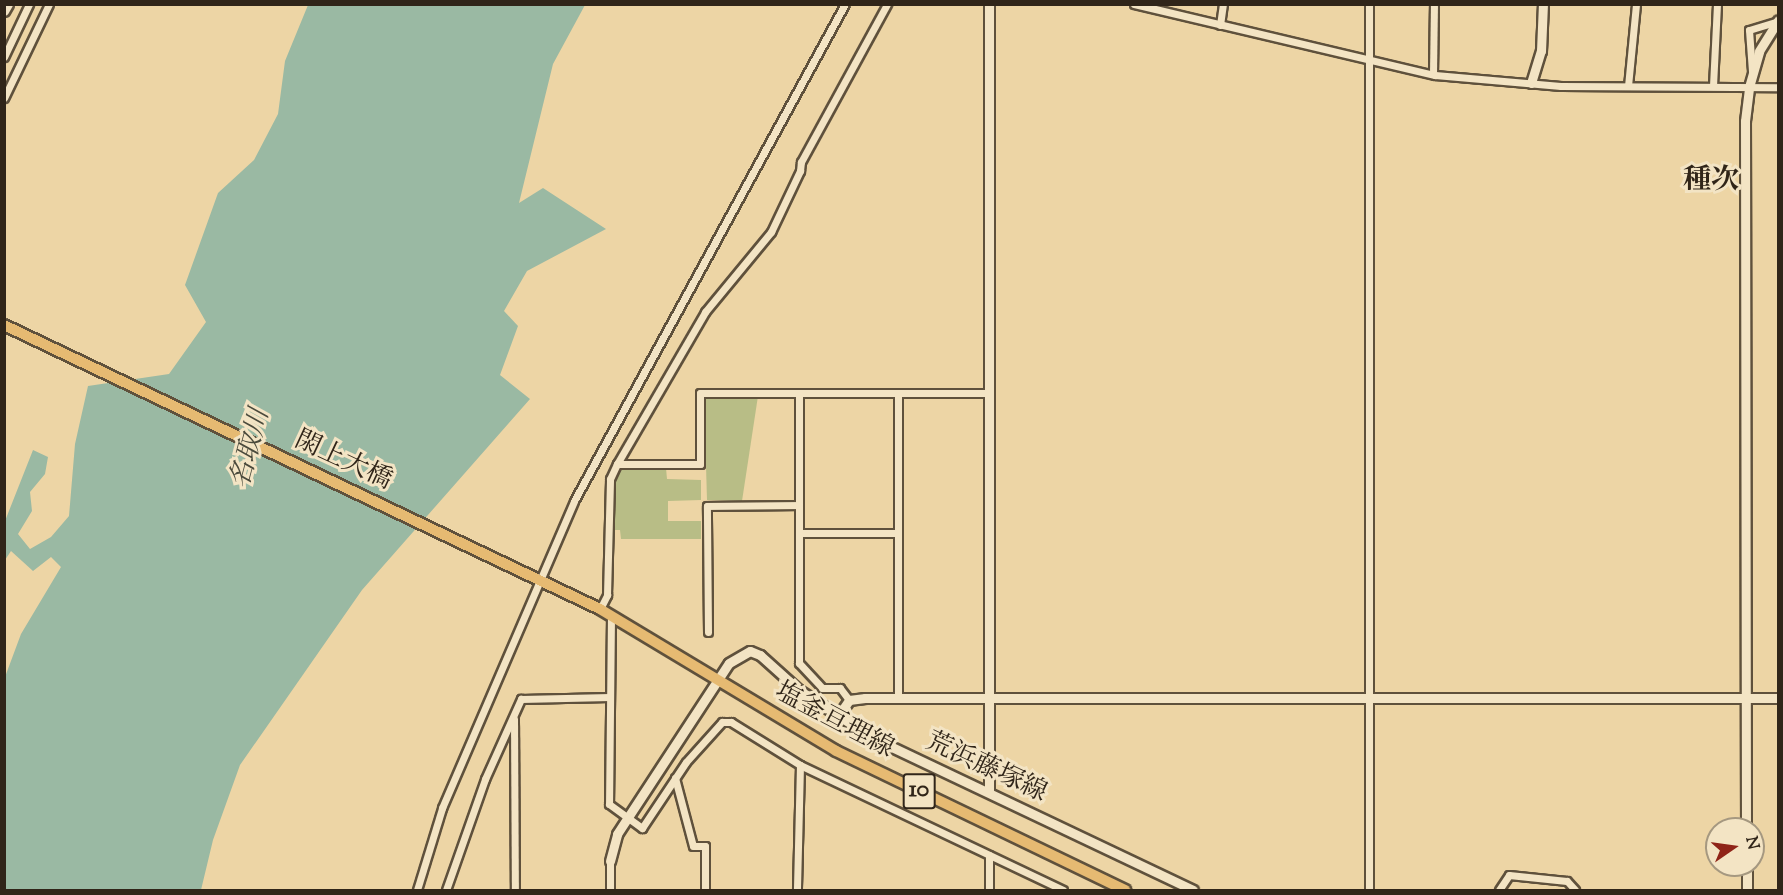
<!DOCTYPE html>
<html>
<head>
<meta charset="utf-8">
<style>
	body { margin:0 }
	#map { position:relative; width:1783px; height:895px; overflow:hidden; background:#edd5a5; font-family:"Sorts Mill Goudy","Noto Serif JP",serif }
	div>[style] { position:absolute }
	.green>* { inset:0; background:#b8bd86 }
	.water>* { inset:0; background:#9ab9a3 }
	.roads { filter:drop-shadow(2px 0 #5f513c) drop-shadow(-2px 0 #5f513c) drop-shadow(0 2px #5f513c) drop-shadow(0 -2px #5f513c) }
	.street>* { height:7px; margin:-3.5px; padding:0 3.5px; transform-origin:3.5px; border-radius:3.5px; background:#f3e4c4 }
	.secondary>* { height:9px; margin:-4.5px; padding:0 4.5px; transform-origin:4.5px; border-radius:4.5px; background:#f3e4c4 }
	.primary>* { height:10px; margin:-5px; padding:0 5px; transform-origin:5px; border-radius:5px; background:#e6ba72 }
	span { translate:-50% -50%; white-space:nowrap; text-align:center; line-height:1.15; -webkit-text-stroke:6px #f3e4c4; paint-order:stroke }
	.shield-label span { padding:2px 4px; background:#f3e4c4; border:2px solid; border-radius:4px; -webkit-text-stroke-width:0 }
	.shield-label { font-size:24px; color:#302519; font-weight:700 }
	.street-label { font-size:26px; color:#302519 }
	.water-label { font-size:27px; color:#4a4a3c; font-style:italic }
	.quarter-label { font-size:28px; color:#302519; font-weight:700 }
	.frame { position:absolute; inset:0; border:6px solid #302519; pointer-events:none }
	.north { position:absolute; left:1705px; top:817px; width:60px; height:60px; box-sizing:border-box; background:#f3e4c4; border:2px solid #a59880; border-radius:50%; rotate:77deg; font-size:16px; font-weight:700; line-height:24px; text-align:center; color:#302519 }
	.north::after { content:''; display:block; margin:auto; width:21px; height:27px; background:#8f2418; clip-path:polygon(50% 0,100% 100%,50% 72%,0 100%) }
</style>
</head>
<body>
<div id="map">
	<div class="green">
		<i style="clip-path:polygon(704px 396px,758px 396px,742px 501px,707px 500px)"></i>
		<i style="clip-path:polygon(620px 468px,666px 468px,667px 479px,701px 480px,701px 500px,668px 501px,668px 521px,701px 521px,701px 539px,621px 539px,620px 530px,615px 530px,614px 485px)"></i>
	</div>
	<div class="water">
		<i style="clip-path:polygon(308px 5px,585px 5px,553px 64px,519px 203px,543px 188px,606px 229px,527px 271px,504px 311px,518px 326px,500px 375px,530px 399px,362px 590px,240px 765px,213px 840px,201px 890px,5px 890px,5px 677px,21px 634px,61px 567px,51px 557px,33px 571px,11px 551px,5px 560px,5px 521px,33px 450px,48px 457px,45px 474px,30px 492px,32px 511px,18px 534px,30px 549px,51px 537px,69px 516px,75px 444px,88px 386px,169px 374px,206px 322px,185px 285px,218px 193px,254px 160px,278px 114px,285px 61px)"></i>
	</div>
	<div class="roads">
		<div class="street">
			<i style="left:1134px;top:4px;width:309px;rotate:13.3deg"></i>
			<i style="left:1435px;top:75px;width:126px;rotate:5deg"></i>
			<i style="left:1561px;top:86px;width:217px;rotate:0.3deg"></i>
			<i style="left:1369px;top:4px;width:886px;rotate:90deg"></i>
			<i style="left:1220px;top:25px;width:21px;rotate:-82deg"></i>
			<i style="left:4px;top:57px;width:59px;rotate:-64.7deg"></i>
			<i style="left:1752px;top:71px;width:41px;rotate:-94.2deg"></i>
			<i style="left:1749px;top:30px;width:30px;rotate:-17deg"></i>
			<i style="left:1433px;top:74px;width:70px;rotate:-89.2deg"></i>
			<i style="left:1628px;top:86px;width:82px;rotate:-84.4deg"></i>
			<i style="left:1713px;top:86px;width:82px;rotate:-87.2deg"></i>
			<i style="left:4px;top:98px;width:104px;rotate:-64.4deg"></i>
			<i style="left:799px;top:393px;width:270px;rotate:90deg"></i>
			<i style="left:799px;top:663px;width:34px;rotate:47deg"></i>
			<i style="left:822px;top:688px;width:18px"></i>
			<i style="left:840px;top:688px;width:15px;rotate:53deg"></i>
			<i style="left:898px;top:393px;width:305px;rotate:90deg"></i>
			<i style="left:617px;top:464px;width:176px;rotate:-59.9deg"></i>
			<i style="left:705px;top:312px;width:104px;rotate:-50.5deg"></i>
			<i style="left:771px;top:232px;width:68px;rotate:-64.6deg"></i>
			<i style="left:800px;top:171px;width:9px;rotate:-84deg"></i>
			<i style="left:801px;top:162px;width:180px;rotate:-61.4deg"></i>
			<i style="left:799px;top:533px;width:99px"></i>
			<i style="left:600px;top:609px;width:16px;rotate:-63deg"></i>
			<i style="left:607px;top:595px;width:116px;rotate:-88.5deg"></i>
			<i style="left:610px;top:479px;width:17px;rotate:-65deg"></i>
			<i style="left:617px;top:464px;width:83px"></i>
			<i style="left:700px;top:464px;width:71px;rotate:-90deg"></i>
			<i style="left:700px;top:393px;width:289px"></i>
			<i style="left:611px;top:616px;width:188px;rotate:90.6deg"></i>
			<i style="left:609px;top:804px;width:41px;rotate:36deg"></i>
			<i style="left:642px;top:828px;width:79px;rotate:-56.3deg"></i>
			<i style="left:686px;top:762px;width:54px;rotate:-48deg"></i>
			<i style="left:722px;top:722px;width:9px"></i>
			<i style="left:731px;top:722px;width:81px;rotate:31.9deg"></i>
			<i style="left:800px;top:765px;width:125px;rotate:91.4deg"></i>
			<i style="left:708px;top:632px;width:126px;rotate:-90.5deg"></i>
			<i style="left:707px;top:506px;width:92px;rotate:-0.6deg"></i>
			<i style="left:514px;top:719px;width:171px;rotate:89.7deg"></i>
			<i style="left:800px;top:765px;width:291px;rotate:25.4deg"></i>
			<i style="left:675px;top:778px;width:70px;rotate:75.2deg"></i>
			<i style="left:693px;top:846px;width:12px"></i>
			<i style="left:705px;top:846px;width:44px;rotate:90deg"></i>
			<i style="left:989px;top:855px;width:35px;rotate:90deg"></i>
			<i style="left:417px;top:890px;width:86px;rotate:-73deg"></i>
			<i style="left:442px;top:808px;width:334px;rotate:-66.7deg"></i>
			<i style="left:574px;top:501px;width:566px;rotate:-61.4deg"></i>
			<i style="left:446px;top:890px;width:118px;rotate:-70.6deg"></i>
			<i style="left:485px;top:779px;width:88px;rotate:-65.8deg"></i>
			<i style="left:521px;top:699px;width:89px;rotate:-1.3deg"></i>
			<i style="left:610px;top:890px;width:29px;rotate:-90deg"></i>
			<i style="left:1499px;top:890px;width:18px;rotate:-56deg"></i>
			<i style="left:1509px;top:875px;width:58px;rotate:5.9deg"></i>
			<i style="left:1567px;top:881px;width:12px;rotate:48deg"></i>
		</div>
		<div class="secondary">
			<i style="left:989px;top:4px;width:788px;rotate:90deg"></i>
			<i style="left:4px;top:11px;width:8px;rotate:-60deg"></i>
			<i style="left:1531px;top:83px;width:34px;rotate:-73deg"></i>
			<i style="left:1541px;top:51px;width:47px;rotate:-87.6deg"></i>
			<i style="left:838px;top:716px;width:19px;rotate:-55deg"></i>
			<i style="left:849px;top:700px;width:16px;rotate:-7deg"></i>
			<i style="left:865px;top:698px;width:913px"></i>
			<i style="left:1746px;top:829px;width:708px;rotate:-90.08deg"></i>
			<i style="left:1745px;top:121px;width:34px;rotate:-83deg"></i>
			<i style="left:1749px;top:87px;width:37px;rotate:-74deg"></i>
			<i style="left:1759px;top:51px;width:36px;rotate:-58deg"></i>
			<i style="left:610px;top:861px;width:28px;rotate:-75deg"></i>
			<i style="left:617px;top:834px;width:204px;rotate:-56.8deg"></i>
			<i style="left:729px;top:663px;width:24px;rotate:-30deg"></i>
			<i style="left:750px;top:651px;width:11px;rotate:22deg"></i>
			<i style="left:760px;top:655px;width:52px;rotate:41.9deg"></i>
			<i style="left:799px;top:690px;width:88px;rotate:33deg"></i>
			<i style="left:873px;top:738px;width:354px;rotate:25.4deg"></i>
			<i style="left:1747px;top:865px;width:25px;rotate:90deg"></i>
		</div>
		<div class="primary">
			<i style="left:4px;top:325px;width:660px;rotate:25.48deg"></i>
			<i style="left:600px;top:609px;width:275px;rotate:31deg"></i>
			<i style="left:836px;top:751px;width:321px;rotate:25.7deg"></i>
		</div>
	</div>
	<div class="shield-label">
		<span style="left:919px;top:791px">10</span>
	</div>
	<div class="street-label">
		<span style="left:343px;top:461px;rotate:25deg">閖上大橋</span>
		<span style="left:834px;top:721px;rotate:28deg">塩釜亘理線</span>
		<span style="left:986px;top:768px;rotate:25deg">荒浜藤塚線</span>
	</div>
	<div class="water-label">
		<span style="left:251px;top:449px;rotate:-75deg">名取川</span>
	</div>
	<div class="quarter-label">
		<span style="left:1711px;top:181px">種次</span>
	</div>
	<div class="frame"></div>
	<div class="north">N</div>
</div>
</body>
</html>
